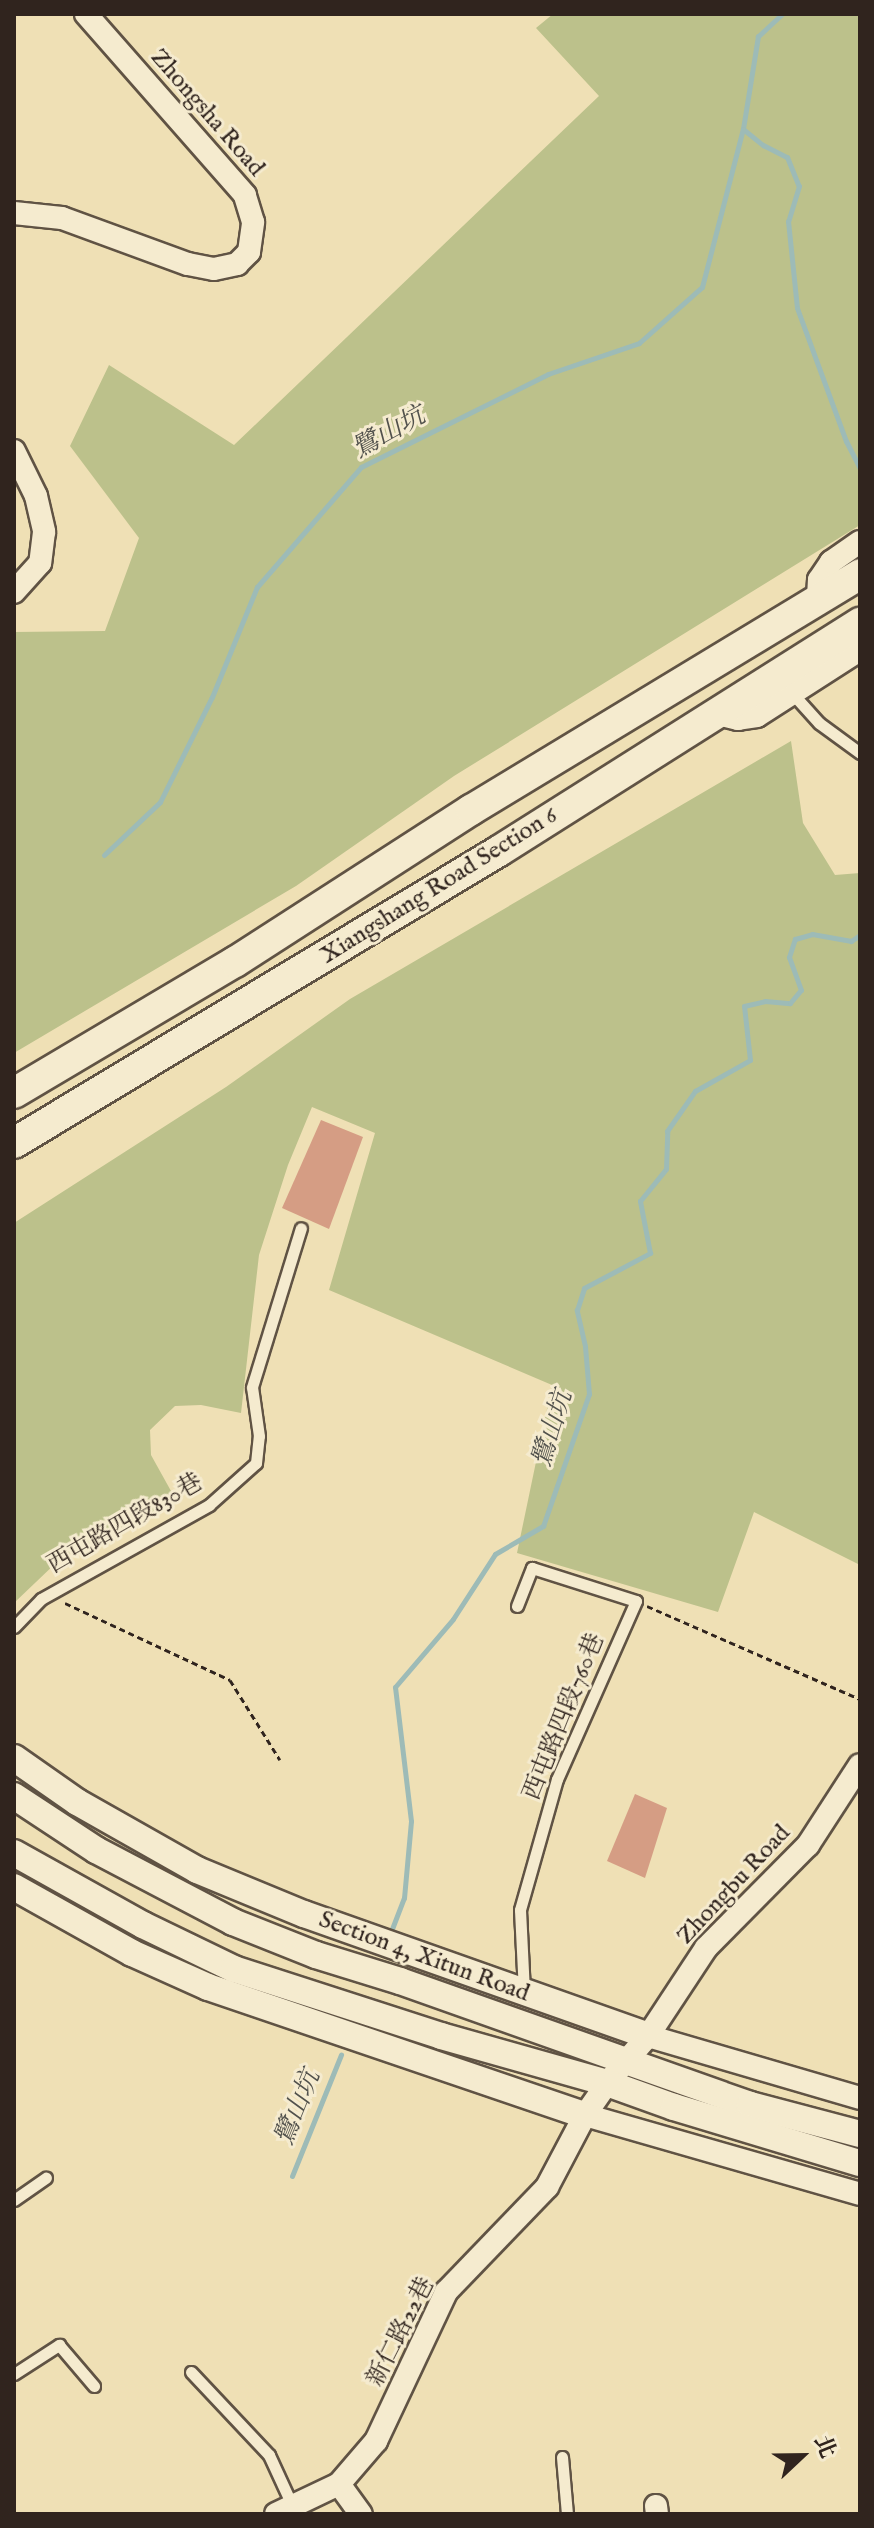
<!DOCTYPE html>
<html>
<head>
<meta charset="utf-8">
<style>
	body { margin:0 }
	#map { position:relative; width:874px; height:2528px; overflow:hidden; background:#efe0b5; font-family:"IM FELL English","Noto Serif TC",serif }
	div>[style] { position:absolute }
	.green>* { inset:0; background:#bcc18b }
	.stream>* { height:5px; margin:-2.5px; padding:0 2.5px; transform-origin:2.5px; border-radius:2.5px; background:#9dbbb7 }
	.building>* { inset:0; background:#d59d84 }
	.path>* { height:3px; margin-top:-1.5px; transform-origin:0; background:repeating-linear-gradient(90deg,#30241e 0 6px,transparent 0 10px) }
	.roads { filter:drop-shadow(2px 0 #605344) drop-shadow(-2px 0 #605344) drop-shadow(0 2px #605344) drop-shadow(0 -2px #605344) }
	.service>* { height:11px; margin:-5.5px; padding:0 5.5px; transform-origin:5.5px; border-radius:5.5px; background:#f5ebcf }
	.minor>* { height:22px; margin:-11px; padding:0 11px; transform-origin:11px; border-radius:11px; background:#f5ebcf }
	.tertiary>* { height:26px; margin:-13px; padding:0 13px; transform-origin:13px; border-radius:13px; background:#f5ebcf }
	.secondary>* { height:30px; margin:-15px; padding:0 15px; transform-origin:15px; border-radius:15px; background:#f5ebcf }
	span { translate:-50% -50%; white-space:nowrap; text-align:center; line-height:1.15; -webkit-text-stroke:6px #f5ebcf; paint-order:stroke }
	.street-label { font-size:24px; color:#30241e }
	.water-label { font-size:26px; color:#51514c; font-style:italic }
	.frame { position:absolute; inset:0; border:16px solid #30241e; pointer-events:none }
	.north { position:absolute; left:762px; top:2416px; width:80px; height:80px; -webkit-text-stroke:6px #f5ebcf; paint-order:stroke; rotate:68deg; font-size:22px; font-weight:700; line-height:32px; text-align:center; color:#30241e }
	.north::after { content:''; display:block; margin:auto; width:28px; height:36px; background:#30241e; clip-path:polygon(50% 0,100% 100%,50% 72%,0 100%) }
</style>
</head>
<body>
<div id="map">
	<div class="green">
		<i style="clip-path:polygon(553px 14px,860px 14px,860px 525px,454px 776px,296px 886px,14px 1053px,14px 632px,105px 631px,139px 538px,70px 446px,109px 365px,234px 445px,599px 96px,536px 28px)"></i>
		<i style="clip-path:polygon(791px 741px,803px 823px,835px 875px,860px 873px,860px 1565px,754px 1512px,718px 1612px,517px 1553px,552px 1385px,329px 1290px,375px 1133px,312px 1107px,288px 1165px,259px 1255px,241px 1413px,201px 1405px,175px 1406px,150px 1430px,151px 1455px,176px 1500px,58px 1561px,14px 1603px,14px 1223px,226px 1087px,350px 999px)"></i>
	</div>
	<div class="stream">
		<i style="left:782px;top:14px;width:33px;rotate:137deg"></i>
		<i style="left:758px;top:36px;width:94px;rotate:99.2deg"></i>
		<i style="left:743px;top:129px;width:26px;rotate:39deg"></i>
		<i style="left:763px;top:145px;width:27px;rotate:27deg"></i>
		<i style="left:787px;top:157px;width:31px;rotate:68deg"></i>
		<i style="left:799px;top:186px;width:37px;rotate:107deg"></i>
		<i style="left:788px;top:221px;width:87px;rotate:84.1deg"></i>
		<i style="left:797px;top:308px;width:142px;rotate:69.8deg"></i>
		<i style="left:846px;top:441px;width:31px;rotate:63deg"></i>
		<i style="left:104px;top:855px;width:77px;rotate:-43.4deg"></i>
		<i style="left:160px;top:802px;width:117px;rotate:-63.7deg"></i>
		<i style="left:212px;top:697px;width:119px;rotate:-67.8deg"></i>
		<i style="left:257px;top:587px;width:159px;rotate:-49.1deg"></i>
		<i style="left:361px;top:467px;width:209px;rotate:-26.4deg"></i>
		<i style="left:548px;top:374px;width:96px;rotate:-18.8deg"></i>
		<i style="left:639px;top:343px;width:84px;rotate:-41.6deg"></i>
		<i style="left:702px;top:287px;width:163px;rotate:-75.5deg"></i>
		<i style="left:390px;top:1934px;width:39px;rotate:-69deg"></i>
		<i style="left:404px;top:1898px;width:77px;rotate:-84.8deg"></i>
		<i style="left:411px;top:1821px;width:135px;rotate:-96.8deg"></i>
		<i style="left:395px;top:1687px;width:89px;rotate:-49.5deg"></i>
		<i style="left:453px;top:1619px;width:77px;rotate:-57.1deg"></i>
		<i style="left:495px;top:1554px;width:56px;rotate:-30.3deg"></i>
		<i style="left:543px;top:1526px;width:140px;rotate:-70.8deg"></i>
		<i style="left:589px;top:1394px;width:48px;rotate:-94.8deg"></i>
		<i style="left:585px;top:1346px;width:37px;rotate:-103deg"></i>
		<i style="left:577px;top:1310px;width:23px;rotate:-72deg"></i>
		<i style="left:584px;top:1288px;width:75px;rotate:-27.9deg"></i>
		<i style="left:650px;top:1253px;width:53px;rotate:-100.9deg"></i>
		<i style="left:640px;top:1201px;width:41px;rotate:-50.9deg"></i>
		<i style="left:666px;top:1169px;width:38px;rotate:-88deg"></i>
		<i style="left:667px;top:1131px;width:49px;rotate:-55deg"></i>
		<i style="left:695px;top:1091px;width:63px;rotate:-29.4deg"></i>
		<i style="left:750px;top:1060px;width:54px;rotate:-96.3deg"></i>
		<i style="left:744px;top:1006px;width:22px;rotate:-13deg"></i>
		<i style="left:765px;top:1001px;width:25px;rotate:5deg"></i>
		<i style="left:790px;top:1003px;width:17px;rotate:-50deg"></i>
		<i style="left:801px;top:990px;width:35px;rotate:-110deg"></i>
		<i style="left:789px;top:957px;width:19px;rotate:-72deg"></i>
		<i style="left:795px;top:939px;width:18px;rotate:-16deg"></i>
		<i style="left:812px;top:934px;width:40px;rotate:10deg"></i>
		<i style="left:851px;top:941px;width:11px;rotate:-34deg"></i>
		<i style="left:292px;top:2176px;width:131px;rotate:-68deg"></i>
	</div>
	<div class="building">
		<i style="clip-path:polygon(321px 1120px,363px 1137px,329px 1229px,282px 1208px)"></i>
		<i style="clip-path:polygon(635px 1794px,667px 1808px,645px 1878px,607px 1861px)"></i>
	</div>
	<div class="path">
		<i style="left:65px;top:1603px;width:182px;rotate:25deg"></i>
		<i style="left:230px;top:1680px;width:94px;rotate:58deg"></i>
		<i style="left:647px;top:1606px;width:232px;rotate:23.6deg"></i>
	</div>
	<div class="roads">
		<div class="service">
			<i style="left:792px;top:693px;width:40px;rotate:48deg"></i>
			<i style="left:819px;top:723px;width:51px;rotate:36.2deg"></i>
			<i style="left:517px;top:1606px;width:41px;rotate:-68.5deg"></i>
			<i style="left:532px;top:1568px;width:109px;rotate:17.6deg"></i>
			<i style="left:636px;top:1601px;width:195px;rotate:113.9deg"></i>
			<i style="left:557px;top:1779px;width:136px;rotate:105.8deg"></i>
			<i style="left:520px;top:1910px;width:83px;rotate:87.2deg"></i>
			<i style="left:14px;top:1627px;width:39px;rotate:-46deg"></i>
			<i style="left:41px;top:1599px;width:193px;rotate:-29.2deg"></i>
			<i style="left:209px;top:1505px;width:63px;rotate:-41.8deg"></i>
			<i style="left:256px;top:1463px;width:27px;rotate:-84deg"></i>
			<i style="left:259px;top:1436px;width:49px;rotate:-98.1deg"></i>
			<i style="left:252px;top:1387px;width:166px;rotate:-72.9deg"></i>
			<i style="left:14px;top:2200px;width:39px;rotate:-35deg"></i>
			<i style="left:191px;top:2372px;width:114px;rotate:46.8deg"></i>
			<i style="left:269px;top:2455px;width:55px;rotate:65.3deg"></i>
			<i style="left:14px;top:2374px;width:54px;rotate:-32.8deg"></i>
			<i style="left:59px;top:2345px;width:54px;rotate:49.5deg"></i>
			<i style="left:562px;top:2457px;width:57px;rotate:85deg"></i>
		</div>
		<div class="minor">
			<i style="left:14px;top:213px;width:48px;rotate:5.9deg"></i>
			<i style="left:62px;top:218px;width:134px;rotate:20.1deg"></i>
			<i style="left:188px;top:264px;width:26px;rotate:11deg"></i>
			<i style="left:214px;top:269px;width:24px;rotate:-12deg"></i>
			<i style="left:237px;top:264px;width:17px;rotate:-45deg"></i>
			<i style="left:249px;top:252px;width:30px;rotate:-82deg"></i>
			<i style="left:253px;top:222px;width:28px;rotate:-107deg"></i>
			<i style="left:245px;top:195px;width:241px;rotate:-131.3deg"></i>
			<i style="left:14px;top:451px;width:50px;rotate:63.9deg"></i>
			<i style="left:36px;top:496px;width:37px;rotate:77deg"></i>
			<i style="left:44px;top:532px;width:31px;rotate:97deg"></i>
			<i style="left:40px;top:563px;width:39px;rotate:132deg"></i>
			<i style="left:818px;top:598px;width:18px;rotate:-87deg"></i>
			<i style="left:819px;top:580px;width:22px;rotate:-56deg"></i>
			<i style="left:831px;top:562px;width:35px;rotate:-35deg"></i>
			<i style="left:714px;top:713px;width:25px;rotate:14deg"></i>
			<i style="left:738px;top:719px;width:19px;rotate:-9deg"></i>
			<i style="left:757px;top:716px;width:122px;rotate:-32.7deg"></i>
			<i style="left:648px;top:2036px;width:221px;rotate:16.3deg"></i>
			<i style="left:585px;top:2115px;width:286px;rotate:16deg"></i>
			<i style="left:339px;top:2484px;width:37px;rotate:54deg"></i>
			<i style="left:656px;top:2506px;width:8px;rotate:83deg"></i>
			<i style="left:276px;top:2514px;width:70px;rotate:-25.5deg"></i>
			<i style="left:339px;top:2484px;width:57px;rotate:-49.3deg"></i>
			<i style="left:376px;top:2441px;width:165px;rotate:-64.8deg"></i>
			<i style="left:446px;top:2292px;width:146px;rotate:-46.1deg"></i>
			<i style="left:547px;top:2187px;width:81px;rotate:-62.2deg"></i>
			<i style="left:585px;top:2115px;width:39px;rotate:-55deg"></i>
			<i style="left:607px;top:2083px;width:62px;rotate:-48.9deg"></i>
			<i style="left:648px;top:2036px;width:105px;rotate:-56.6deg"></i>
			<i style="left:706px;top:1948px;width:145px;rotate:-45.3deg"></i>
			<i style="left:808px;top:1845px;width:95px;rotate:-57deg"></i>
		</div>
		<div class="tertiary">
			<i style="left:14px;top:1758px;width:77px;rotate:34.9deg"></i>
			<i style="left:77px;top:1802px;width:138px;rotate:29.5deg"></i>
			<i style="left:197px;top:1870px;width:116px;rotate:22.4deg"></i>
			<i style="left:304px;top:1914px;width:365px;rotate:19.5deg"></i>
			<i style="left:14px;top:1796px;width:98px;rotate:33.4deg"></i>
			<i style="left:96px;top:1850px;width:155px;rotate:27.7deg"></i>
			<i style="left:233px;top:1922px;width:89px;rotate:21.7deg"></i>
			<i style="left:316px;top:1955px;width:88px;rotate:17.2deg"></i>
			<i style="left:400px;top:1981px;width:371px;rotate:19.5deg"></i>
			<i style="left:750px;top:2105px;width:114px;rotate:14.8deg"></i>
			<i style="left:14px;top:1853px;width:148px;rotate:29.2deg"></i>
			<i style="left:143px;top:1925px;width:101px;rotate:25.8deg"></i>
			<i style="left:234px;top:1969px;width:218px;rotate:17.9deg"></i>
			<i style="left:441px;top:2036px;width:173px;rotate:15.8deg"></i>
			<i style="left:607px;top:2083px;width:71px;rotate:19.7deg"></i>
			<i style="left:674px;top:2107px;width:194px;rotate:16.8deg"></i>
			<i style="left:14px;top:1887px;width:135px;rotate:29.2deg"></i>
			<i style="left:132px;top:1953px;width:83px;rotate:24.1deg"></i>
			<i style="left:208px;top:1987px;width:398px;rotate:18.8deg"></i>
		</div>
		<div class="secondary">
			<i style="left:14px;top:1093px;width:257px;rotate:-30.7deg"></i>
			<i style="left:235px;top:962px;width:281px;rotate:-32.8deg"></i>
			<i style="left:471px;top:810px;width:455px;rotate:-31.2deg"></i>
			<i style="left:14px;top:1143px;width:566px;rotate:-31.05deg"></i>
			<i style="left:499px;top:851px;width:427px;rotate:-32.3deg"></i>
		</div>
	</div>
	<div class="street-label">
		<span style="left:207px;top:113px;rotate:49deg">Zhongsha Road</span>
		<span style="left:439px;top:886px;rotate:-32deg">Xiangshang Road Section 6</span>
		<span style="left:125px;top:1524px;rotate:-30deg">西屯路四段830巷</span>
		<span style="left:564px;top:1717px;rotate:-68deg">西屯路四段760巷</span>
		<span style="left:734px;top:1885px;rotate:-47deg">Zhongbu Road</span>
		<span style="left:424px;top:1957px;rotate:20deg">Section 4, Xitun Road</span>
		<span style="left:401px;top:2332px;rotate:-63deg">新仁路22巷</span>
	</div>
	<div class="water-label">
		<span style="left:389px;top:433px;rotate:-29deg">鷺山坑</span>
		<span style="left:553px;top:1429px;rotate:-73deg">鷺山坑</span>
		<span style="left:298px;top:2108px;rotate:-68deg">鷺山坑</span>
	</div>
	<div class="frame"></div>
	<div class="north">北</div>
</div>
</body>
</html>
